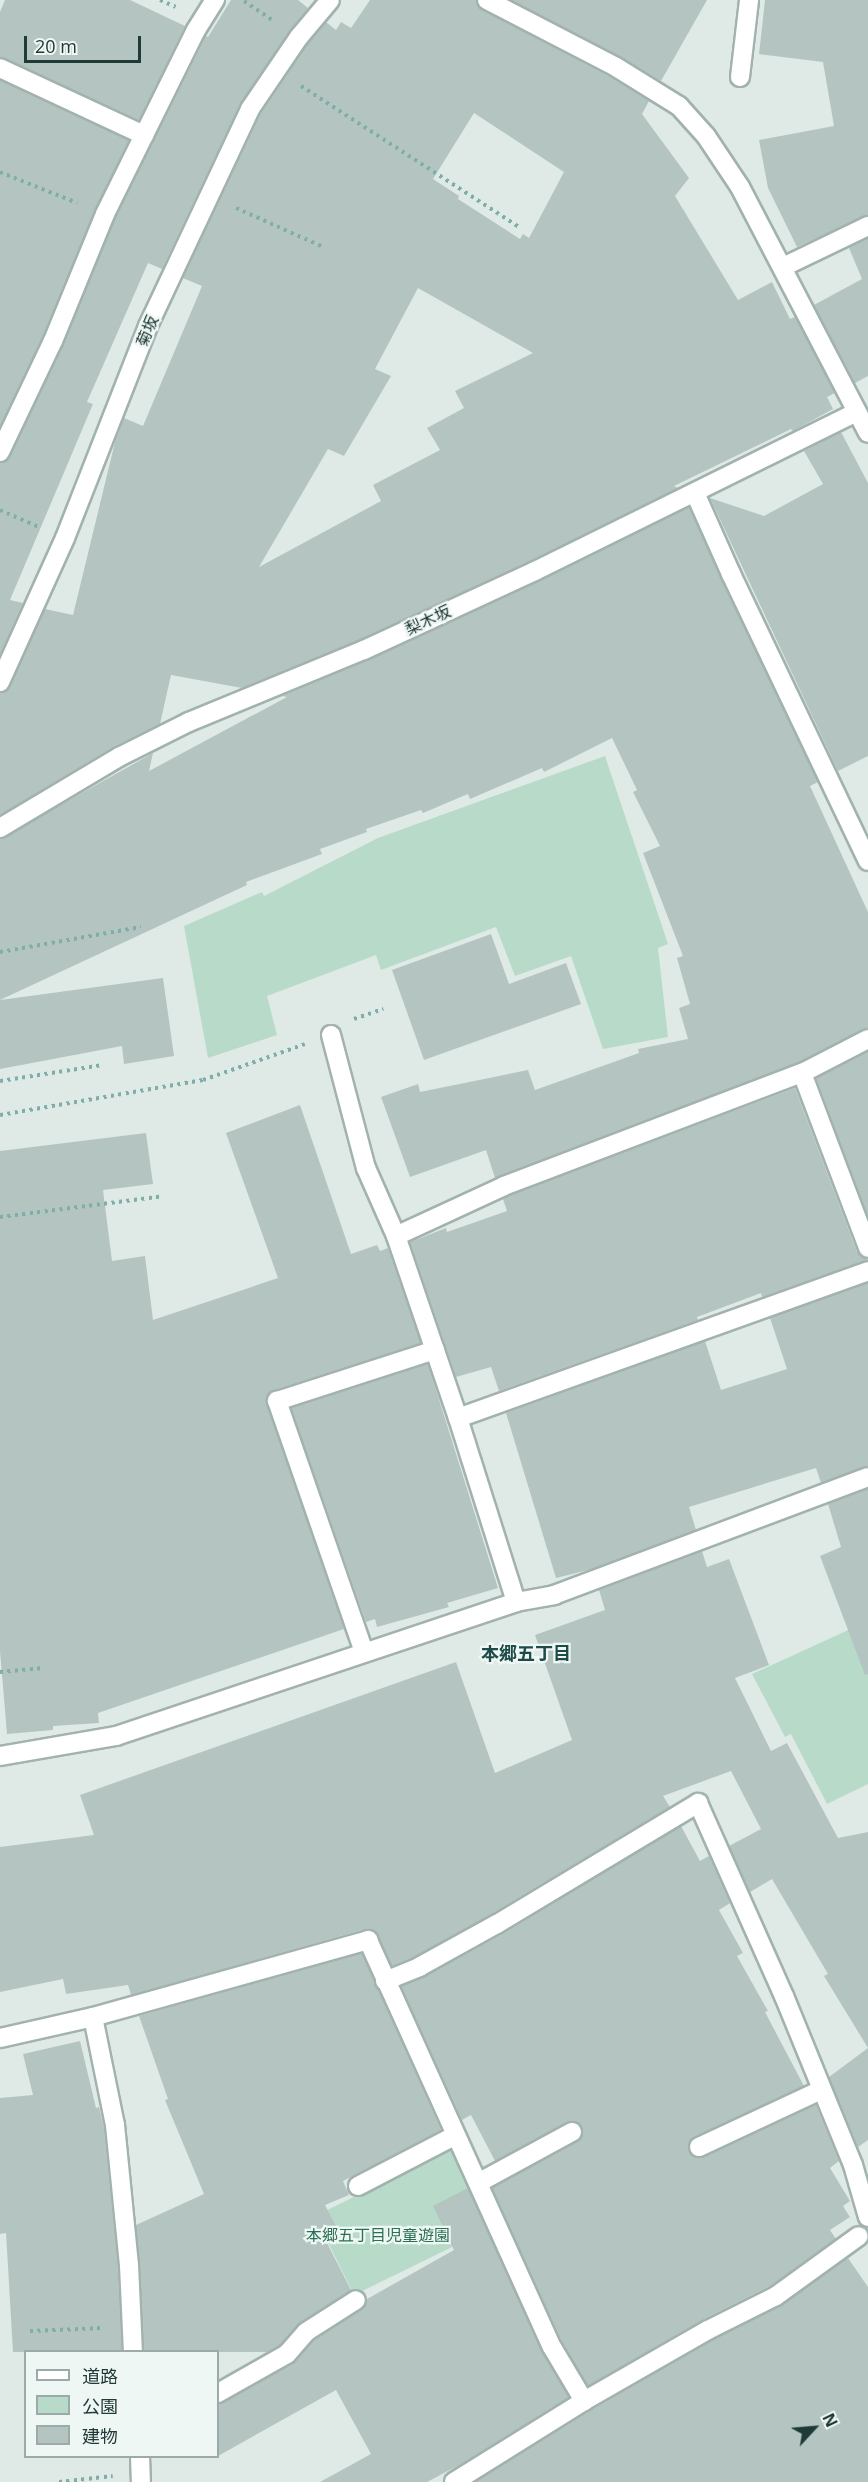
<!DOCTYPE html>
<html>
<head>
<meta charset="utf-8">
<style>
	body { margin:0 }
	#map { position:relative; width:868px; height:2482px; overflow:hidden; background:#dfeae7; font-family:"Open Sans","Noto Sans JP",sans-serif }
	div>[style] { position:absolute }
	.green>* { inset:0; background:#b7dbc8 }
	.building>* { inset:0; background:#b4c5c1 }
	.path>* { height:4px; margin-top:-2px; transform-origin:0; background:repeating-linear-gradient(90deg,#7faea8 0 3px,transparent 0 7.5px) }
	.roads { filter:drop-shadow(2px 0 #a2b2af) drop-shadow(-2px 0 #a2b2af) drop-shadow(0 2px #a2b2af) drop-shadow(0 -2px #a2b2af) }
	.minor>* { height:18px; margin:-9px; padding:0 9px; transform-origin:9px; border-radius:9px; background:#fff }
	span { translate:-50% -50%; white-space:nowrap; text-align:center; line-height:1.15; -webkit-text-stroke:4.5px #eff7f4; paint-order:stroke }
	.street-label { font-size:16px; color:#203a38 }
	.park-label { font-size:16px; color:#2b7053 }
	.neighbourhood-label { font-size:18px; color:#1c4b49; font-weight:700 }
	.legend { position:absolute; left:24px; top:2350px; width:195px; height:108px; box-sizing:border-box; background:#eff7f4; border:2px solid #9caba9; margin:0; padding:8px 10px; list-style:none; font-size:18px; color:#203a38 }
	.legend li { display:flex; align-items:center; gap:12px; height:30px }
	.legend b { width:30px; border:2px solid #9caba9 }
	.north { position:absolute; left:784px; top:2398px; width:60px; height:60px; -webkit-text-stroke:4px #eff7f4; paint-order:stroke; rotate:64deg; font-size:16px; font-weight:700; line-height:24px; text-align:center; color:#203a38 }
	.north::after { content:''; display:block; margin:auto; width:21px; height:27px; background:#203a38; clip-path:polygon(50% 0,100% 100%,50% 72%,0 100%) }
	.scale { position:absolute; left:24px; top:36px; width:117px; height:27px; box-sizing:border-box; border:3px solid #203a38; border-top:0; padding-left:8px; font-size:18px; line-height:21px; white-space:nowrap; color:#203a38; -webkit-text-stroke:4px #eff7f4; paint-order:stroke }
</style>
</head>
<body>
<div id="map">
	<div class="green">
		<i style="clip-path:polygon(605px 756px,668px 944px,658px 948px,668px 1037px,603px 1049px,571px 956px,515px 976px,496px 927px,381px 970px,376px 955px,267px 996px,277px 1035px,208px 1058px,184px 926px,262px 892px,264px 896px,378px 838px)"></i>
		<i style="clip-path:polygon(868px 1621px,868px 1784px,827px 1804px,791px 1734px,785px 1737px,752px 1674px)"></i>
		<i style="clip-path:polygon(456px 2147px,495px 2226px,354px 2295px,315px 2216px)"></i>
	</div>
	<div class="building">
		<i style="clip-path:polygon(5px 0,130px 0,185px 26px,139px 120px,0 57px,0 12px)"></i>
		<i style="clip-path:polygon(231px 0,298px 0,308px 8px,290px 31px,240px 104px,162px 269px,148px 263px,87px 402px,93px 404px,10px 600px,23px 603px,0 655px,0 463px,10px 457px,63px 346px,115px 219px,206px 36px,208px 37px)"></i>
		<i style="clip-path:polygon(evenodd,370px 0,476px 0,482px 10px,610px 77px,649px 101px,642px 114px,689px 178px,675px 196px,738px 300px,772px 282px,790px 319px,795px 317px,835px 393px,827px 397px,833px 409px,793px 431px,791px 429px,674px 486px,678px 488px,530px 561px,360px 640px,242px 688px,171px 675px,160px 724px,113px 747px,0 815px,0 693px,10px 687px,45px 609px,73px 615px,115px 442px,124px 418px,143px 426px,202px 286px,183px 278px,260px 115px,308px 44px,326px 22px,336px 30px,341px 22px,351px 28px,370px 0,474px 113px,564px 172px,529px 238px,523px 234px,520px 239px,458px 199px,459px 196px,433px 179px,474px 113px,370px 0,418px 288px,533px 353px,455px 391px,464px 408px,427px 428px,440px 450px,373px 485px,381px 501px,259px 567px,328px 449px,344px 456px,391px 376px,375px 369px,418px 288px)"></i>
		<i style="clip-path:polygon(511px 0,707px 0,661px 81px,621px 57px)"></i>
		<i style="clip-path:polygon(765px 0,868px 0,868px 215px,797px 247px,768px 188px,759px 140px,834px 126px,823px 62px,759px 54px)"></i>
		<i style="clip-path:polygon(0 80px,129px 140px,95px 209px,43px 336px,0 426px)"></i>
		<i style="clip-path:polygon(868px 238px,868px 376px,855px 383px,814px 305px,862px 279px,849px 248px)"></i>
		<i style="clip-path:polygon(841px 432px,868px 483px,868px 756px,838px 771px,710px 498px,764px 516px,823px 484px,804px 451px)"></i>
		<i style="clip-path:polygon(689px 507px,818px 782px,810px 786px,868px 912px,868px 1028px,797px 1063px,495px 1178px,486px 1150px,410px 1177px,381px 1097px,418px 1084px,420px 1092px,528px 1070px,535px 1090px,639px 1053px,638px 1049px,688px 1039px,679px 1008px,690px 1004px,677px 958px,683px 956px,643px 853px,660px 846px,633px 792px,637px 790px,612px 738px,544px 772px,542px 768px,470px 799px,468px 794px,423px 813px,421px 810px,366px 829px,367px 832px,320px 849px,322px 854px,246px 882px,247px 885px,0 1000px,0 839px,153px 753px,149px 771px,287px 697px,282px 696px,368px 660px,540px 581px)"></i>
		<i style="clip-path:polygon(491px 934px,509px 984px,566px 963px,581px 1004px,424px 1060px,392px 970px)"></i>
		<i style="clip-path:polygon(163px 978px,174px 1056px,124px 1064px,122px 1046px,0 1069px,0 1000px)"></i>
		<i style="clip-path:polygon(868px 1052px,868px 1216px,816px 1078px)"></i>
		<i style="clip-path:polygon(795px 1088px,857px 1252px,868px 1260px,762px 1297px,761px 1293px,697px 1317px,698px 1320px,499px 1391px,491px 1367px,456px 1377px,410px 1242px,446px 1228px,447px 1232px,507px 1211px,503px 1199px,508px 1196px)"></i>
		<i style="clip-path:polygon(300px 1105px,351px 1254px,377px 1245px,380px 1251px,388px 1248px,421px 1343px,274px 1390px,266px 1398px,344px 1629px,98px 1713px,99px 1723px,53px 1726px,53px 1730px,7px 1734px,0 1651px,0 1151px,146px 1133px,153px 1184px,103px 1190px,112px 1261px,145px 1256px,153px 1320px,278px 1278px,226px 1133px)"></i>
		<i style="clip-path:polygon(868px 1283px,868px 1466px,821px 1483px,816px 1468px,689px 1507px,696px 1530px,592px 1569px,556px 1578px,506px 1413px,705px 1341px,721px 1390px,787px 1369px,770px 1318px)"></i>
		<i style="clip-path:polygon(428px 1364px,498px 1588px,447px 1603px,449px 1607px,377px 1627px,375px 1619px,366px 1622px,291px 1408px)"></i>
		<i style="clip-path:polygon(868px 1489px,868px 1674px,865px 1675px,820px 1556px,841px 1547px,828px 1504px)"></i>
		<i style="clip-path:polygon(702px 1551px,707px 1567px,729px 1559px,769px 1665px,735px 1678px,771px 1751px,787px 1743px,838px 1838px,868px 1832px,868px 2140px,858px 2147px,829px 2077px,868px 2048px,824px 1976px,828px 1974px,772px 1879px,750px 1892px,729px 1846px,761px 1829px,731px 1771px,663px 1796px,670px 1807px,491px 1914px,414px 1957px,392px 1966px,378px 1935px,371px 1929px,365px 1929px,131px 1995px,128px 1985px,66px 1994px,63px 1979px,0 1992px,0 1847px,94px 1835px,80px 1795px,456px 1662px,495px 1773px,572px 1740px,535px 1635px,605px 1610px,599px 1590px)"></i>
		<i style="clip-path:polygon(681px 1826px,700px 1861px,709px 1856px,730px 1903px,719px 1910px,743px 1953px,737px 1956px,768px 2011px,765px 2012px,804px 2086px,694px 2137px,690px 2141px,689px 2151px,693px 2156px,704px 2157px,816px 2105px,839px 2161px,830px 2168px,850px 2201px,843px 2206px,850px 2217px,830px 2230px,836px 2239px,770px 2286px,702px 2320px,588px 2386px,562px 2342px,492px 2188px,577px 2142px,582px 2137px,582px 2127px,577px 2122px,567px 2122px,495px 2161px,471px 2115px,462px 2120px,401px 1986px,424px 1977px,503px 1934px)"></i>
		<i style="clip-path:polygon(362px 1953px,441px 2130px,343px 2181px,349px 2195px,325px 2205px,340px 2234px,326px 2241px,351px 2290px,300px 2323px,280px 2345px,269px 2352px,144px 2352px,136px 2225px,204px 2194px,165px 2100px,168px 2099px,139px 2016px)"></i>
		<i style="clip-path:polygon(80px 2041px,96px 2108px,99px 2107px,104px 2128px,118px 2266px,122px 2352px,13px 2352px,6px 2233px,0 2234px,0 2098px,33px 2095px,23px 2054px)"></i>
		<i style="clip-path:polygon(468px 2188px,542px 2352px,569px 2397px,463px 2463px,427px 2482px,320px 2482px,371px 2454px,336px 2390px,218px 2456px,218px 2404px,293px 2364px,313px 2341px,363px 2309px,367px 2299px,454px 2250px,433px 2206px)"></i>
		<i style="clip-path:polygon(848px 2258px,868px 2287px,868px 2482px,475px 2482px,590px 2411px,713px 2340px,781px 2306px)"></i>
	</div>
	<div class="path">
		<i style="left:160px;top:0;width:17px;rotate:24deg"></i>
		<i style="left:244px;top:1px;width:37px;rotate:34deg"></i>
		<i style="left:301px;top:86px;width:260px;rotate:32.9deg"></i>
		<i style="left:0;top:172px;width:83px;rotate:21.9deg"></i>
		<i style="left:236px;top:208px;width:95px;rotate:24.1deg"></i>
		<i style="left:0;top:510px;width:43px;rotate:23.6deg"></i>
		<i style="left:0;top:952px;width:143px;rotate:-10.1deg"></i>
		<i style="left:354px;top:1019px;width:31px;rotate:-19deg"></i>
		<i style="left:0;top:1081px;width:104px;rotate:-8.8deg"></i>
		<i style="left:0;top:1115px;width:206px;rotate:-9.8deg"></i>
		<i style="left:203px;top:1080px;width:108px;rotate:-19.4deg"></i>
		<i style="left:0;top:1217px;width:164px;rotate:-7.3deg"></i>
		<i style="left:0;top:1672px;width:43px;rotate:-5.3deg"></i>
		<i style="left:30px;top:2331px;width:74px;rotate:-2.3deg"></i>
		<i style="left:59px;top:2482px;width:54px;rotate:-6.3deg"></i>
	</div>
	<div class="roads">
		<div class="minor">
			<i style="left:487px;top:0;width:145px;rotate:27.4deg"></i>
			<i style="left:616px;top:67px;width:74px;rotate:31.8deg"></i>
			<i style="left:679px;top:106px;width:40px;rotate:48deg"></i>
			<i style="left:706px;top:136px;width:61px;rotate:56.3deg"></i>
			<i style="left:740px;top:187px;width:277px;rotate:62.5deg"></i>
			<i style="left:0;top:68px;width:159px;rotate:25deg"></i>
			<i style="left:740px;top:77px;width:78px;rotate:-83.3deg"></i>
			<i style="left:783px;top:267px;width:94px;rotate:-25.8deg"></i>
			<i style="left:0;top:452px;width:123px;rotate:-64.5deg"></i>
			<i style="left:53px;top:341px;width:137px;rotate:-67.7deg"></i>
			<i style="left:105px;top:214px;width:205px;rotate:-63.7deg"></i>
			<i style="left:196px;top:30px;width:36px;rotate:-58deg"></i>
			<i style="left:695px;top:493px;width:89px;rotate:66deg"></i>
			<i style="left:731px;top:574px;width:318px;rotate:64.5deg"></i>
			<i style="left:0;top:682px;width:158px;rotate:-65.7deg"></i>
			<i style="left:65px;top:538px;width:228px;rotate:-68.6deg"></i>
			<i style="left:148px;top:326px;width:240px;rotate:-64.8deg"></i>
			<i style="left:250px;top:109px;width:87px;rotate:-55.8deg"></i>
			<i style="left:299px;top:37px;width:48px;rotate:-50deg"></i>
			<i style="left:0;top:828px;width:139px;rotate:-30.8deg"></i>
			<i style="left:119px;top:757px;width:78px;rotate:-26.6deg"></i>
			<i style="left:189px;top:722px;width:189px;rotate:-22.4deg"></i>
			<i style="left:364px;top:650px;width:188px;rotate:-24.8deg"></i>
			<i style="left:535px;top:571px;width:359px;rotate:-26.3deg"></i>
			<i style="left:331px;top:1035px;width:138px;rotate:75.3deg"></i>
			<i style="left:366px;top:1168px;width:74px;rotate:66.2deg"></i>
			<i style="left:396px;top:1236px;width:192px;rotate:71.2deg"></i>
			<i style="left:458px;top:1418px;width:193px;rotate:72.5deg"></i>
			<i style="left:802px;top:1073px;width:187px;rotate:69.3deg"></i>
			<i style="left:396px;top:1236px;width:119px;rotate:-24.8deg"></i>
			<i style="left:504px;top:1186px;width:319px;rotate:-20.8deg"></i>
			<i style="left:802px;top:1073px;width:74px;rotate:-27.3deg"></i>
			<i style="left:458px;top:1418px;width:436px;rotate:-19.7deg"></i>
			<i style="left:364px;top:1652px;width:266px;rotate:-109.1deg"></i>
			<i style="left:277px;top:1401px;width:166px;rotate:-17.9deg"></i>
			<i style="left:0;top:1756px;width:118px;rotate:-9.8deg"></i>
			<i style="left:116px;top:1736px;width:422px;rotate:-18.5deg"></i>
			<i style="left:516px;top:1602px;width:39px;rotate:-10deg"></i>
			<i style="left:554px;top:1595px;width:335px;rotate:-20.6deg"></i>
			<i style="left:385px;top:1981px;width:37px;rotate:-22deg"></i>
			<i style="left:419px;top:1967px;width:89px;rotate:-28.9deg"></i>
			<i style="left:497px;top:1924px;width:235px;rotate:-31deg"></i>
			<i style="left:698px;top:1803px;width:211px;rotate:66deg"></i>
			<i style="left:784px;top:1996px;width:183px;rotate:67.8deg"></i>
			<i style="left:853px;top:2165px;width:54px;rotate:73.9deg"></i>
			<i style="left:93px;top:2017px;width:110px;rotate:78.5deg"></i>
			<i style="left:115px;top:2125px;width:141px;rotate:84.3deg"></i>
			<i style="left:129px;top:2265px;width:87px;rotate:87.4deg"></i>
			<i style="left:0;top:2038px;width:95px;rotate:-12.7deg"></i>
			<i style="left:93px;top:2017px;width:286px;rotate:-15.6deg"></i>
			<i style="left:368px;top:1940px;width:447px;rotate:65.7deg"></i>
			<i style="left:552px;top:2347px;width:63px;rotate:59.3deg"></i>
			<i style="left:699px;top:2147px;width:135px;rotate:-25deg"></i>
			<i style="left:478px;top:2183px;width:107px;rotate:-28.5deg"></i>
			<i style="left:358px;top:2186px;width:110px;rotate:-27.5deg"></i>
			<i style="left:218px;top:2393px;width:79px;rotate:-29.5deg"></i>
			<i style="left:287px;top:2354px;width:29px;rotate:-49deg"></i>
			<i style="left:306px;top:2332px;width:59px;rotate:-32.6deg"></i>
			<i style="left:140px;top:2456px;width:26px;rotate:88deg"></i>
			<i style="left:454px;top:2482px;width:153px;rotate:-31.9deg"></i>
			<i style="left:584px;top:2401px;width:143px;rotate:-29.8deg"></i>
			<i style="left:708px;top:2330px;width:76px;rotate:-26.6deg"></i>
			<i style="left:776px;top:2296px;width:102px;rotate:-35.9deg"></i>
		</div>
	</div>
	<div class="street-label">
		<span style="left:147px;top:331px;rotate:-67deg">菊坂</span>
		<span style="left:428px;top:620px;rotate:-25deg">梨木坂</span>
	</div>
	<div class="park-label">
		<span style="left:378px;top:2235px">本郷五丁目児童遊園</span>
	</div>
	<div class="neighbourhood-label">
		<span style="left:526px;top:1653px">本郷五丁目</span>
	</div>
	<ul class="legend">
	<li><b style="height:8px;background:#fff"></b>道路</li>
	<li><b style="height:16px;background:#b7dbc8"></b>公園</li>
	<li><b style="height:16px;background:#b4c5c1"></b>建物</li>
	</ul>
	<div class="north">N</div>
	<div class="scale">20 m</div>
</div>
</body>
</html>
